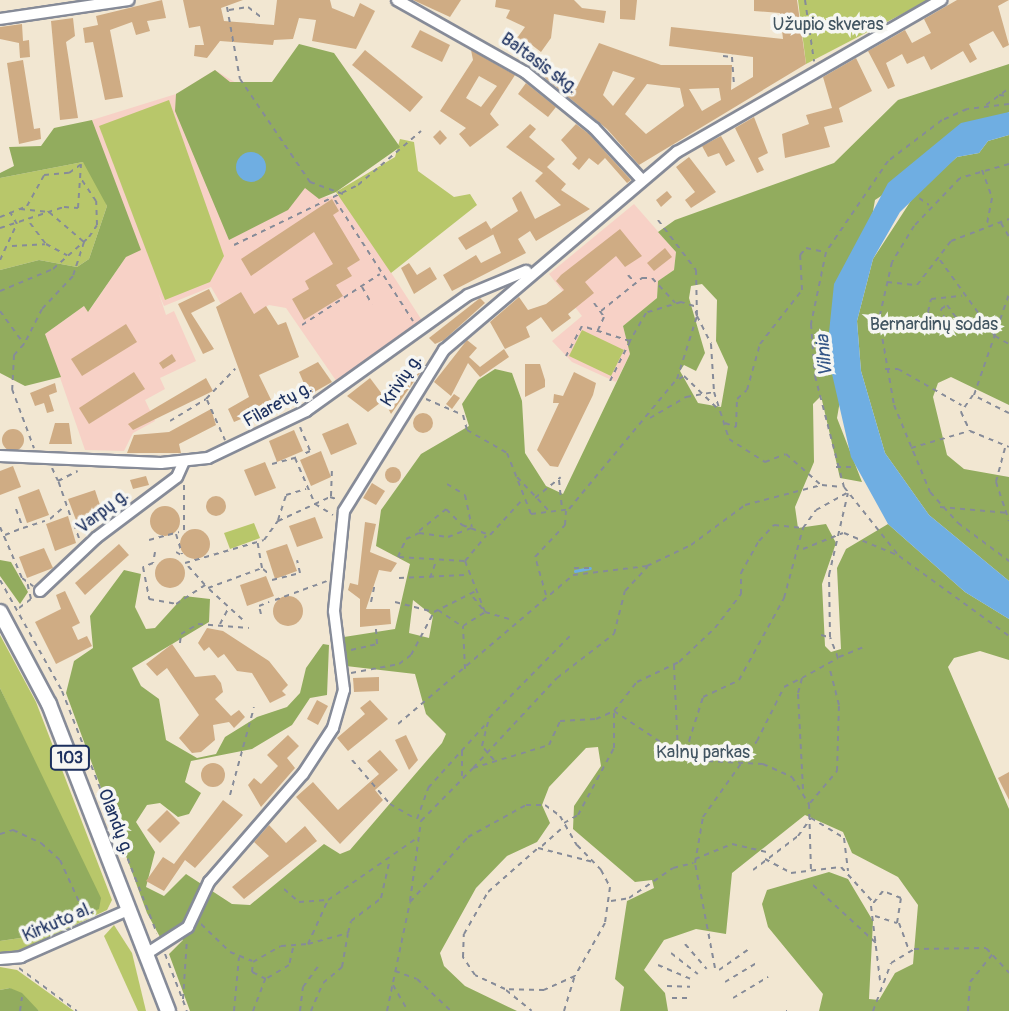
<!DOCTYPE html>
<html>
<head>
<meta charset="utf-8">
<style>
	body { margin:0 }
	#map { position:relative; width:1009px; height:1011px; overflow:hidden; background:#f2e7d2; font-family:Pangolin,sans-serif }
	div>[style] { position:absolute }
	.built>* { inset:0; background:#f7d1c6 }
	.green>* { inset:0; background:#b8c76a }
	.forest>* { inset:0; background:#92ac5e }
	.water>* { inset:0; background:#6faee2 }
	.round { border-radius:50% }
	.stream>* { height:2.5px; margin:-1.25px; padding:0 1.25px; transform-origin:1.25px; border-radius:1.25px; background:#6faee2 }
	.building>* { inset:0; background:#cfac84 }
	.path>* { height:2px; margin-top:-1px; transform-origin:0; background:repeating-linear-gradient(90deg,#868b98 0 5px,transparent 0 10px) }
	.roads { filter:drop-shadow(2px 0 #868b98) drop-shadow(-2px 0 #868b98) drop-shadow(0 2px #868b98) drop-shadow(0 -2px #868b98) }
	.minor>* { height:10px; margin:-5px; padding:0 5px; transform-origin:5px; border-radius:5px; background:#fff }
	.major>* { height:14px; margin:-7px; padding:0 7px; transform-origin:7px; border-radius:7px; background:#fff }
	span { translate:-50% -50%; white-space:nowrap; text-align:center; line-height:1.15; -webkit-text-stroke:7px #f6f6f2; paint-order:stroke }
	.shield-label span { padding:2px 5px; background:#f6f6f2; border:2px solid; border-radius:5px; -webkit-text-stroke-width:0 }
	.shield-label { font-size:16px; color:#1b2f5e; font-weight:700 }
	.park-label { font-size:18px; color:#425561 }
	.street-label { font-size:18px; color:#1b2f5e }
	.water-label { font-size:19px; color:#345586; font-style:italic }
</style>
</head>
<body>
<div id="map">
	<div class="built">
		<i style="clip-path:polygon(215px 70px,241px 86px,319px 198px,341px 195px,423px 322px,337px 382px,286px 308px,269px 305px,249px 317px,241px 292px,221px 304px,211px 287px,164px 306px,159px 294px,166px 315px,174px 311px,196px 361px,160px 378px,165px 389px,145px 400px,155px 421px,133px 433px,124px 451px,85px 450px,45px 334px,84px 306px,89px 311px,126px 257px,92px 120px,176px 94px)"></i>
		<i style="clip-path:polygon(634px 204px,676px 252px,674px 270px,658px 281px,657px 298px,623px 326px,630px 354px,616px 382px,572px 362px,552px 341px,582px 316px,549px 274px)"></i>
	</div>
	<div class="green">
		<i style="clip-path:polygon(798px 0,929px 0,806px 64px)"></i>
		<i style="clip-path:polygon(169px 100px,224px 256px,210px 282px,165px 300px,99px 126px)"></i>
		<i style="clip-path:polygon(400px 139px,414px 142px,418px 171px,454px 197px,470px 194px,477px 205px,391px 273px,336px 192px,395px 157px)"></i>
		<i style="clip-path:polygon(83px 162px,90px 164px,107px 206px,89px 259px,77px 267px,39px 260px,0 270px,0 178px)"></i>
		<i style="clip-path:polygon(582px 330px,624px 350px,611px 376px,569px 356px)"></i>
		<i style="clip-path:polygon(254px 523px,260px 538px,230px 549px,224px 533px)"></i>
		<i style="clip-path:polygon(0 635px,36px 702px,112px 900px,107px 910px,22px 950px,0 954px,0 941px,34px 936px,100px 904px,0 688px)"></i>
		<i style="clip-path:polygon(114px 925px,132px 953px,146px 1011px,138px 1011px,104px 936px)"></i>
		<i style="clip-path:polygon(0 967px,17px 970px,74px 1011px,39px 1011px,10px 988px,0 990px)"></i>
	</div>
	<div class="forest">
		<i style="clip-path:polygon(299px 44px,334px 53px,400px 147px,336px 192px,319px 199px,305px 188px,288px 210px,229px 240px,175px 111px,176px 94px,215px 70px,230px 82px,272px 82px)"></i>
		<i style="clip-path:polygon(evenodd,1009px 64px,1009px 112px,875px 200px,837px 418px,862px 482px,840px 478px,821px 396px,813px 404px,814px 462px,795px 507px,798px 528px,826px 524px,836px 543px,822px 584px,825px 646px,831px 652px,841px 649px,837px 568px,846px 549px,888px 524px,965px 592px,1009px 619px,1009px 660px,980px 651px,954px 658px,948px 667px,1009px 809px,1009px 1011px,819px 1011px,823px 994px,768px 927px,762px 904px,767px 890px,829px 872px,848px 879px,873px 921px,869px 999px,879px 1000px,895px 973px,913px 964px,918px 905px,898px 877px,852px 853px,843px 832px,805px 815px,732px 873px,726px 934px,696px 929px,664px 940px,644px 970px,665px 993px,668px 1011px,620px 1011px,624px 987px,615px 979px,627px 901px,654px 888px,652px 880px,635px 882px,573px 829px,574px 806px,601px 766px,598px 747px,586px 748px,549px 787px,542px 805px,550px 823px,537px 842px,507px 856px,476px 888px,440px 953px,444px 966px,465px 986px,517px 1011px,190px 1011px,169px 954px,183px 940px,181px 932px,170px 940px,160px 937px,147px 913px,66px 693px,74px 661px,93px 648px,90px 616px,124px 570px,141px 574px,135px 607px,146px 629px,155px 628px,184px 596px,210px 599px,209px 622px,132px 668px,141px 686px,159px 699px,166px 740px,197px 758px,216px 754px,225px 737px,257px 717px,287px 707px,300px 693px,306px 668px,323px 644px,329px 645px,327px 695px,310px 698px,292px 725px,252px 749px,191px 761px,185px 782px,201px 793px,189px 814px,178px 817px,160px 803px,147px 805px,136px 822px,155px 852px,146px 887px,164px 896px,186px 874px,232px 904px,250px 905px,324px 844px,340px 854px,350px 850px,442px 743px,446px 734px,426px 714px,415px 674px,346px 666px,344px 637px,395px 629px,410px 564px,376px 546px,381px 510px,421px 454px,469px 426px,462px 404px,478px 380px,495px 369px,512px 373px,522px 401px,525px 453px,546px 486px,563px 494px,630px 354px,623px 326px,657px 298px,658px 281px,674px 270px,676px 252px,658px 232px,675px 220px,834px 163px,898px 100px,1009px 64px,702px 284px,717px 300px,716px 341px,728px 367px,721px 407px,698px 403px,680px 371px,684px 365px,696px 371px,705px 353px,689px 298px,691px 286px,702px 284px,1009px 64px,413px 600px,433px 616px,429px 638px,409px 633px,413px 600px)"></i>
		<i style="clip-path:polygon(92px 120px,141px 250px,126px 257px,88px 312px,84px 306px,45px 334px,61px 377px,25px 386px,0 373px,0 270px,39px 260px,77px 267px,89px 259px,107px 206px,83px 162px,0 178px,0 173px,14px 166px,9px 147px,41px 146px,54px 128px)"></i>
		<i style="clip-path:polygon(1009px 135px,1009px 405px,951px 377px,938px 383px,933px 397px,947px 455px,964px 469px,1009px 477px,1009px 581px,929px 515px,885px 453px,861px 371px,857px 321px,873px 259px,916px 193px,957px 157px,979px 153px,988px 141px)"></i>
		<i style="clip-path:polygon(0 560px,11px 562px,28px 592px,20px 604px,0 576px)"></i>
		<i style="clip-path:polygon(0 688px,101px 898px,99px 909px,34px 936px,0 941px)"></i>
		<i style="clip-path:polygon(10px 988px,22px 993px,39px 1011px,0 1011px,0 990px)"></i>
	</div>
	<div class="water">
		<i style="clip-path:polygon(1009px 112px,1009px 135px,988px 141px,979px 153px,957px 157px,900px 212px,873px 259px,857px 321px,861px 371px,885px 453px,929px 515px,1009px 581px,1009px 619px,965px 592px,888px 524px,851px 457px,827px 352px,834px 284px,888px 183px,961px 123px)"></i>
		<i class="round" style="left:236px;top:152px;width:30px;height:30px"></i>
	</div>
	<div class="stream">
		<i style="left:575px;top:571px;width:15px;rotate:-11deg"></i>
	</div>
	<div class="building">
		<i style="clip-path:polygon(162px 0,166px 18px,147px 21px,150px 31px,136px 35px,132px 22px,110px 30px,123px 97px,105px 100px,93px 42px,85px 43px,83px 28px,98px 25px,96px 16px)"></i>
		<i style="clip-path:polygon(183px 0,243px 0,221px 8px,224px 21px,274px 25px,277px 0,330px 0,332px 8px,354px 17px,360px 3px,375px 11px,356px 49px,312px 41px,316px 20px,299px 18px,293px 39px,274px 40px,273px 45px,220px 41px,207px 58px,194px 56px,195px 45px,204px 45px,200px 26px,189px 28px)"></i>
		<i style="clip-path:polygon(413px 0,461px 0,450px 17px)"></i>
		<i style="clip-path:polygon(496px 0,574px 0,582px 8px,606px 11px,604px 23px,554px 14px,551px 38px,541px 52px,528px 42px,521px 52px,512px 45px,525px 27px,506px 18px,510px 10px,495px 7px)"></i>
		<i style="clip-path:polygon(620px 0,637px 0,635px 20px,620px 19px)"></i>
		<i style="clip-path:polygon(evenodd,754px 0,797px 0,806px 64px,639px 165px,607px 129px,538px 72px,548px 59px,547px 66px,576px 89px,599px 43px,661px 65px,732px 65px,731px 90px,753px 77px,753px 57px,669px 46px,671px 27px,783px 39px,780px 13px,754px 11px,754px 0,613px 71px,635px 78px,613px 106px,603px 95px,613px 71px,754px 0,647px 84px,680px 88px,684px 106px,646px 134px,625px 114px,647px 84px,754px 0,719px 88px,721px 100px,702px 111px,689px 89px,719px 88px)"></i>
		<i style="clip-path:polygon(957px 0,1009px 0,998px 6px,1009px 45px,1003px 48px,993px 31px,969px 44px,977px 59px,970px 63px,963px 51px,931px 70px,924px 56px,907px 64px,902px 54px,886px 63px,895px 86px,888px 89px,868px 51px,905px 30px,912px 43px,931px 33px,924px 19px)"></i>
		<i style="clip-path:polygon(73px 18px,75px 36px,66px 42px,78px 118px,60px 120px,51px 21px)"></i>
		<i style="clip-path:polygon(22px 24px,23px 41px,29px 40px,30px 57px,20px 58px,19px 43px,0 39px,0 27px)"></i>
		<i style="clip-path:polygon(420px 30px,450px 45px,442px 62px,411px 47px)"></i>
		<i style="clip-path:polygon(365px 50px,423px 97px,410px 112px,352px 65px)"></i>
		<i style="clip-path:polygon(evenodd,471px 50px,515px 75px,490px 114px,499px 125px,470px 147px,459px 134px,466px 128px,440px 111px,473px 60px,471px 50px,479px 76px,497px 86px,481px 107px,466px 98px,479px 76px)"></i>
		<i style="clip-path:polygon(856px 58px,872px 91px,839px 108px,843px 122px,824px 127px,830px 147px,785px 158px,782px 134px,809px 124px,806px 115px,832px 108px,823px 77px)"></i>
		<i style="clip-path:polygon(23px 60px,34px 129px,40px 128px,41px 139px,19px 144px,7px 63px)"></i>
		<i style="clip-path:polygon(526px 83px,556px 107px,548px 117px,518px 94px)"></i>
		<i style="clip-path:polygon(754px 117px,768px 153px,758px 158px,764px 170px,757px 173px,735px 128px)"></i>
		<i style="clip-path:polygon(530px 124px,536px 129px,529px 137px,555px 159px,547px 167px,566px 184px,561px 190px,590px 209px,536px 241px,530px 231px,518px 239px,526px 253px,452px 291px,443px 275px,476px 255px,481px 263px,501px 253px,491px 229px,518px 211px,512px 198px,521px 191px,535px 219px,561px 205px,535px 181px,543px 173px,506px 147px)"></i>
		<i style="clip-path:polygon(576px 124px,589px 134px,631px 180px,627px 183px,605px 158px,598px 165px,589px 158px,579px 170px,572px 164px,577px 158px,561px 140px)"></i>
		<i style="clip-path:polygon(440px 130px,447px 138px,440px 145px,433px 137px)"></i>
		<i style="clip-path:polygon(721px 136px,735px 161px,726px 166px,719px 153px,708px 157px,702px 146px)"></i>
		<i style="clip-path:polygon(689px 157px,716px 192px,691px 208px,685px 200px,695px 192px,676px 167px)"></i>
		<i style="clip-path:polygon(667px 191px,672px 197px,661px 207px,656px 200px)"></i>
		<i style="clip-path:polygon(332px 199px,339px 211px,333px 215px,360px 260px,347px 268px,352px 276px,336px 285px,343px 296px,304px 320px,292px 299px,309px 289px,305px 281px,333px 264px,314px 232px,251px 276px,241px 259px)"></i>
		<i style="clip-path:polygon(486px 221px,494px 234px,466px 250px,458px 238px)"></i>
		<i style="clip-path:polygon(620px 229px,642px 256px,625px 267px,616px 256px,585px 282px,594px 293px,568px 314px,571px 318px,552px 332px,541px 317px,526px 327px,530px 337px,505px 349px,490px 322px,519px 297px,528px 310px,546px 304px,564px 290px,556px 281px,561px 275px)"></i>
		<i style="clip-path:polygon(665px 248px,672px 257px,654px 271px,647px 263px)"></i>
		<i style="clip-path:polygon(409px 263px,417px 275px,430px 267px,437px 279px,414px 294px,401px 268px)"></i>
		<i style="clip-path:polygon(209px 289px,215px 301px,191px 313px,214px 349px,203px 354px,178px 304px)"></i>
		<i style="clip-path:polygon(241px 292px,254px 314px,266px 306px,278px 325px,286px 322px,299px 357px,259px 375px,277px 412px,267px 415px,265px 409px,234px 422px,228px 409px,249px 397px,216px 307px)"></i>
		<i style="clip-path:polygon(480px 298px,485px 303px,444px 340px,435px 344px,429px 338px)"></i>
		<i style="clip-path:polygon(126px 324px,137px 342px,82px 376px,71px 359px)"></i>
		<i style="clip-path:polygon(467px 340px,477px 348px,469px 357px,480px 367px,504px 349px,509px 357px,480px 377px,468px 363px,451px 396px,434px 382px)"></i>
		<i style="clip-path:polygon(172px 354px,176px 361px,163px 369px,159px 363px)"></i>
		<i style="clip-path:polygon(318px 362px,332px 382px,309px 395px,299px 372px)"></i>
		<i style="clip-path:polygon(525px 364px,540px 364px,545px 380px,545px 387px,525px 397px)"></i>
		<i style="clip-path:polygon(411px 366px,420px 373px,391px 414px,384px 400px,368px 412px,347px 396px,370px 378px,385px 398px)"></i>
		<i style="clip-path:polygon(134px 372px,145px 389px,89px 424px,79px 408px)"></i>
		<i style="clip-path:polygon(574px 372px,596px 383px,593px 395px,558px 467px,550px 466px,537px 450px,559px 403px,553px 403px,554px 394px,563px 396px)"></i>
		<i style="clip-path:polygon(206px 378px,213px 391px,133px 430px,128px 424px)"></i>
		<i style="clip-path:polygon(55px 383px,57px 392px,49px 395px,54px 411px,47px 413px,44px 403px,35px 406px,30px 393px)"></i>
		<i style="clip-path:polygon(454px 394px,460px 398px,452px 409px,446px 404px)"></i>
		<i style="clip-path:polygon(211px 409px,216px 425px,179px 444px,181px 453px,127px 453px,134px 435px,169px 432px)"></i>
		<i class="round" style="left:413px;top:413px;width:20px;height:20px"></i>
		<i style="clip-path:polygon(55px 423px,69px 423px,72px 444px,49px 444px)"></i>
		<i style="clip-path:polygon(348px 423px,357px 444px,331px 455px,322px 434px)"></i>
		<i class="round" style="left:2px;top:429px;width:22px;height:22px"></i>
		<i style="clip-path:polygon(294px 430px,303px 451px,277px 462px,269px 441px)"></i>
		<i style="clip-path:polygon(321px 451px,331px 477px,311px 486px,300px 460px)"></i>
		<i style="clip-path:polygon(265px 462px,276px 488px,255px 496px,244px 470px)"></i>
		<i style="clip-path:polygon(13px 466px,21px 487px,0 495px,0 471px)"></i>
		<i class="round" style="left:385px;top:467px;width:16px;height:16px"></i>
		<i style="clip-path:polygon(146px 476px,149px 485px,133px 489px,130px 480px)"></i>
		<i style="clip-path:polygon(372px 483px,385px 491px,376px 505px,363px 498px)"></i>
		<i style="clip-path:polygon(39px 489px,49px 515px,27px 523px,18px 497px)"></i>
		<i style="clip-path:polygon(95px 490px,102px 511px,76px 520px,68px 499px)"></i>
		<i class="round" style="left:206px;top:496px;width:20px;height:20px"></i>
		<i class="round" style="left:150px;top:506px;width:30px;height:30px"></i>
		<i style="clip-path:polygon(68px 516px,76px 543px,55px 551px,46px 524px)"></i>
		<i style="clip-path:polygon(315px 517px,323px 538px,297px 547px,289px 526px)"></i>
		<i style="clip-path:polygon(365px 522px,376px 524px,370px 552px,397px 563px,391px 572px,379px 570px,366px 609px,390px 609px,391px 624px,360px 627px,360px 599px,348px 590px,350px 583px,358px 585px)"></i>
		<i class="round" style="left:180px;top:529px;width:30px;height:30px"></i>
		<i style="clip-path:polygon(119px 544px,129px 555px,85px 595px,75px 583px)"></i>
		<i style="clip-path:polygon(287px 544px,297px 571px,275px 579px,266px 551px)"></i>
		<i style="clip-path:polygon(44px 548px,53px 568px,27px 578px,19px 557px)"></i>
		<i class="round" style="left:155px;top:558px;width:30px;height:30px"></i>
		<i style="clip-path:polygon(266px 576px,274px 596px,247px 606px,240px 585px)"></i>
		<i style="clip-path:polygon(65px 591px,80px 623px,72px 627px,78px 640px,87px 636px,92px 646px,56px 664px,35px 622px,61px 609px,56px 595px)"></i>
		<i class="round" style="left:273px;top:596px;width:30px;height:30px"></i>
		<i style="clip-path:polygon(207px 628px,223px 631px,269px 661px,288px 685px,282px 691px,286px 695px,270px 703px,252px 673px,237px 671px,224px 654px,218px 658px,209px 647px,204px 651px,198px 643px)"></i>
		<i style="clip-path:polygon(172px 644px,195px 677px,215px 675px,221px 683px,223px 692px,215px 699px,231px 716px,239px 710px,245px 717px,234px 728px,229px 722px,213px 725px,215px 740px,201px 752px,192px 753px,179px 738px,199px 715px,167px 668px,157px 676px,146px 664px)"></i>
		<i style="clip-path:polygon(379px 677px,379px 691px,354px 692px,353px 678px)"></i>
		<i style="clip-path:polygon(317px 700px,328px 706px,318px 725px,307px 719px)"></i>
		<i style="clip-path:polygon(370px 700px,388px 719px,348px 751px,337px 738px,365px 714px,360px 708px)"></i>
		<i style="clip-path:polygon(288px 735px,299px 746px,287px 758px,295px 768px,261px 807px,248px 785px,254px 778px,261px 784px,278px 766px,267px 755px)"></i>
		<i style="clip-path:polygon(406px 735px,418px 760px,409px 770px,395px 740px)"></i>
		<i style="clip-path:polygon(380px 750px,398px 770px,375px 790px,383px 800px,340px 844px,296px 797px,313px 782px,338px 810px,379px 774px,367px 761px)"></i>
		<i class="round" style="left:201px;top:763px;width:24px;height:24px"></i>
		<i style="clip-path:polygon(1009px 772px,1009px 800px,998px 778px)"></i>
		<i style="clip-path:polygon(223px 800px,243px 815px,195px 868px,185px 860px,164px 891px,146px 881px,163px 857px,174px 864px)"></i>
		<i style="clip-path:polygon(167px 810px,180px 823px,160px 843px,147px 830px)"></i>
		<i style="clip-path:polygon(269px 825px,286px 843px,305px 826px,317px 841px,244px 899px,232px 887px,269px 856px,254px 842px)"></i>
	</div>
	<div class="path">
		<i style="left:805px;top:0;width:62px;rotate:81.6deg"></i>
		<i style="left:227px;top:7px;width:73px;rotate:79.8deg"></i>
		<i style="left:240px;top:79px;width:125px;rotate:55.8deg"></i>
		<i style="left:310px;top:182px;width:35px;rotate:20deg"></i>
		<i style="left:229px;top:10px;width:19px;rotate:-9deg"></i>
		<i style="left:248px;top:7px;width:18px;rotate:38deg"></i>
		<i style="left:723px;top:56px;width:9px;rotate:6deg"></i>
		<i style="left:732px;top:57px;width:29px;rotate:86deg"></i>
		<i style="left:999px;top:95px;width:10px;rotate:6deg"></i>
		<i style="left:1009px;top:104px;width:42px;rotate:173.2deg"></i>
		<i style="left:967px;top:109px;width:27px;rotate:156deg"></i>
		<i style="left:942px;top:120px;width:68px;rotate:142.8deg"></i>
		<i style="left:888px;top:161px;width:110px;rotate:124.3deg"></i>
		<i style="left:826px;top:252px;width:74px;rotate:101.8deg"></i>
		<i style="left:811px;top:324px;width:52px;rotate:85.6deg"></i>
		<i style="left:815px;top:376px;width:115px;rotate:75.4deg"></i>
		<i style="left:844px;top:487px;width:88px;rotate:51.4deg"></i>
		<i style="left:899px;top:556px;width:136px;rotate:36deg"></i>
		<i style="left:986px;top:105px;width:29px;rotate:-36deg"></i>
		<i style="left:1009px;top:164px;width:51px;rotate:164.1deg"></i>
		<i style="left:960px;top:178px;width:66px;rotate:133.8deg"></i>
		<i style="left:914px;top:226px;width:42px;rotate:121.4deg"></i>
		<i style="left:892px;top:262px;width:58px;rotate:102.8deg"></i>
		<i style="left:879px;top:319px;width:87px;rotate:80.1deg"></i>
		<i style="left:894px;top:405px;width:94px;rotate:67.5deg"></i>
		<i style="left:930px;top:492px;width:42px;rotate:47.9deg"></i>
		<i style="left:958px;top:523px;width:64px;rotate:36.7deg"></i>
		<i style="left:982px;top:170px;width:30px;rotate:70deg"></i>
		<i style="left:992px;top:198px;width:26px;rotate:101deg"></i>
		<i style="left:919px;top:198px;width:12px;rotate:35deg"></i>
		<i style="left:335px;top:200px;width:144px;rotate:57.2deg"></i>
		<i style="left:20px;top:209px;width:29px;rotate:6deg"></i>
		<i style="left:49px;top:212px;width:46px;rotate:40.6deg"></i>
		<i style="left:84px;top:242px;width:36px;rotate:108deg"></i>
		<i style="left:73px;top:276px;width:45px;rotate:133.2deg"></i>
		<i style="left:42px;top:309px;width:39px;rotate:117deg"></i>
		<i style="left:0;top:217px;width:29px;rotate:-22deg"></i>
		<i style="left:27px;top:206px;width:35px;rotate:-61deg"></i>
		<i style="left:44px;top:175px;width:25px;rotate:-5deg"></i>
		<i style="left:69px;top:173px;width:14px;rotate:-36deg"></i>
		<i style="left:658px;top:220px;width:63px;rotate:52.8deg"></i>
		<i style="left:696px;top:270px;width:46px;rotate:88.8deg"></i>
		<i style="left:697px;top:316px;width:31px;rotate:63deg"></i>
		<i style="left:711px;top:344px;width:48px;rotate:86.4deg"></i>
		<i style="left:714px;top:392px;width:49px;rotate:72.3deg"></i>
		<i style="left:729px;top:439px;width:43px;rotate:32.6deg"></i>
		<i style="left:765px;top:462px;width:22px;rotate:-21deg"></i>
		<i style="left:786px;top:454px;width:47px;rotate:41.5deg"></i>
		<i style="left:30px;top:223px;width:26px;rotate:53deg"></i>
		<i style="left:46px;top:244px;width:24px;rotate:28deg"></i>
		<i style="left:1001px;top:223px;width:16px;rotate:60deg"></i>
		<i style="left:0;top:228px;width:67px;rotate:-18.2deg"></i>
		<i style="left:64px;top:207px;width:14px;rotate:4deg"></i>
		<i style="left:78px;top:208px;width:44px;rotate:-86.1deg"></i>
		<i style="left:234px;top:245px;width:138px;rotate:-25.8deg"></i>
		<i style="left:358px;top:185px;width:83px;rotate:-40.6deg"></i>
		<i style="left:12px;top:246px;width:33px;rotate:-3deg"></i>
		<i style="left:0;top:260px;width:40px;rotate:-65deg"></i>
		<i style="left:17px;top:224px;width:14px;rotate:-120deg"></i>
		<i style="left:940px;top:260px;width:94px;rotate:54.1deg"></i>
		<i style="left:995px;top:336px;width:16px;rotate:30deg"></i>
		<i style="left:628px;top:275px;width:12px;rotate:48deg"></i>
		<i style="left:887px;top:282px;width:30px;rotate:6deg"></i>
		<i style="left:917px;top:285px;width:56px;rotate:-52.3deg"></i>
		<i style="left:951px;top:241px;width:62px;rotate:-20.8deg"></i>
		<i style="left:362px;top:287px;width:20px;rotate:60deg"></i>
		<i style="left:0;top:291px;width:57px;rotate:-22.5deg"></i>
		<i style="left:53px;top:269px;width:48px;rotate:-41.6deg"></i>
		<i style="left:89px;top:237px;width:14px;rotate:-56deg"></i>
		<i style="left:97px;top:225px;width:24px;rotate:-92deg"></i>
		<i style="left:96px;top:201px;width:25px;rotate:-124deg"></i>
		<i style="left:594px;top:303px;width:17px;rotate:54deg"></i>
		<i style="left:604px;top:317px;width:17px;rotate:115deg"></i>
		<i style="left:0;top:311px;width:41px;rotate:54deg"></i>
		<i style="left:24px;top:344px;width:15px;rotate:132deg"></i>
		<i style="left:14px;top:355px;width:34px;rotate:93deg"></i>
		<i style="left:12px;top:389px;width:63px;rotate:69.6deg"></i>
		<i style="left:601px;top:311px;width:53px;rotate:-38.8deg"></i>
		<i style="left:642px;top:278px;width:10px"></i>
		<i style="left:652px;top:278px;width:34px;rotate:47deg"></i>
		<i style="left:945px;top:320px;width:12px;rotate:-110deg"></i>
		<i style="left:941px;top:309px;width:7px;rotate:-34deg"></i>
		<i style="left:947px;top:305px;width:22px;rotate:54deg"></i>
		<i style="left:960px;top:323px;width:13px;rotate:135deg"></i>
		<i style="left:951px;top:332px;width:17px;rotate:-159deg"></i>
		<i style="left:935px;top:326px;width:16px;rotate:-117deg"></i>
		<i style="left:928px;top:312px;width:13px;rotate:-77deg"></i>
		<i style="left:931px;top:299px;width:31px;rotate:-6deg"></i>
		<i style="left:302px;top:325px;width:93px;rotate:-33.2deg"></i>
		<i style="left:885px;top:369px;width:13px"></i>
		<i style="left:898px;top:369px;width:73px;rotate:29.7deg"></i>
		<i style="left:679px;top:379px;width:6px;rotate:-31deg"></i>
		<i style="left:684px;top:376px;width:47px;rotate:44.1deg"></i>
		<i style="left:610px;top:381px;width:45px;rotate:-63.4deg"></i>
		<i style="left:974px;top:395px;width:107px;rotate:-70.9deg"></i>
		<i style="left:426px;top:399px;width:40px;rotate:23.4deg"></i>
		<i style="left:463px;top:415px;width:16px;rotate:75deg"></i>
		<i style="left:467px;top:430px;width:46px;rotate:29.9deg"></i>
		<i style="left:507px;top:453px;width:66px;rotate:68.5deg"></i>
		<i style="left:531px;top:514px;width:38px;rotate:-7deg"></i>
		<i style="left:569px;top:509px;width:169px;rotate:-50.3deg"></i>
		<i style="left:677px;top:379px;width:66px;rotate:-72.4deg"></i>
		<i style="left:697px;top:316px;width:10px;rotate:-107deg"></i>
		<i style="left:694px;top:306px;width:14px;rotate:-163deg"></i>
		<i style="left:681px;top:302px;width:37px;rotate:163deg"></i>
		<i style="left:646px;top:313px;width:32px;rotate:120deg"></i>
		<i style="left:630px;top:341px;width:50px;rotate:-162.6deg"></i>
		<i style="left:582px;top:326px;width:34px;rotate:118deg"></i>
		<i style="left:207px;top:400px;width:44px;rotate:65.8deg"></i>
		<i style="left:1009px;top:413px;width:40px;rotate:-153.4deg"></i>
		<i style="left:973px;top:395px;width:21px;rotate:125deg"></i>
		<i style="left:961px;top:412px;width:21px;rotate:65deg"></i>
		<i style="left:970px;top:431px;width:42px;rotate:22.3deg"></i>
		<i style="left:650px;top:418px;width:42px;rotate:-30.3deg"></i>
		<i style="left:686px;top:397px;width:28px;rotate:-10deg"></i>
		<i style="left:170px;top:421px;width:42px;rotate:-31.4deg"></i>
		<i style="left:206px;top:399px;width:42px;rotate:-46deg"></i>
		<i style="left:725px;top:423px;width:12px;rotate:20deg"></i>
		<i style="left:736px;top:427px;width:28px;rotate:-88deg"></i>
		<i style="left:737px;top:399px;width:13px;rotate:-42deg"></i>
		<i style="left:747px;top:390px;width:48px;rotate:-74.2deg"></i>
		<i style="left:760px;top:344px;width:68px;rotate:-52.1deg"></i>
		<i style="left:802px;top:290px;width:35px;rotate:-93deg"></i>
		<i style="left:800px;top:255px;width:9px;rotate:-49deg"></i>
		<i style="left:806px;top:248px;width:19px;rotate:12deg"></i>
		<i style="left:300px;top:427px;width:26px;rotate:67deg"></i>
		<i style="left:310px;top:451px;width:7px;rotate:153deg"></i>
		<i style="left:911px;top:448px;width:60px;rotate:-16.3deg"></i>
		<i style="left:1005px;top:448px;width:35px;rotate:105deg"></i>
		<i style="left:996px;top:482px;width:41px;rotate:71.6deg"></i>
		<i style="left:295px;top:458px;width:50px;rotate:66.5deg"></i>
		<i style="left:315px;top:504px;width:21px;rotate:31deg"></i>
		<i style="left:272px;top:464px;width:27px;rotate:-15deg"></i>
		<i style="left:836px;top:467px;width:15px"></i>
		<i style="left:52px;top:468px;width:14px;rotate:65deg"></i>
		<i style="left:517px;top:477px;width:47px;rotate:46.7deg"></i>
		<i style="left:559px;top:480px;width:28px;rotate:84deg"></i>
		<i style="left:447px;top:484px;width:21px;rotate:31deg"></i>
		<i style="left:465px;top:495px;width:33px;rotate:78deg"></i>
		<i style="left:331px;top:496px;width:27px;rotate:-88deg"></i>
		<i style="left:535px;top:498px;width:33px;rotate:-39deg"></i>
		<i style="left:940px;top:507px;width:69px;rotate:5deg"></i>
		<i style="left:16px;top:509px;width:20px;rotate:70deg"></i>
		<i style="left:23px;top:528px;width:23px;rotate:-18deg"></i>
		<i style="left:70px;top:515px;width:36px;rotate:-109deg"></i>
		<i style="left:58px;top:481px;width:22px;rotate:-27deg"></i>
		<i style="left:50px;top:519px;width:18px;rotate:-41deg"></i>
		<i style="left:278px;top:520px;width:26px;rotate:-72deg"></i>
		<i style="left:286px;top:495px;width:21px;rotate:-17deg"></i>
		<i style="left:0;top:527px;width:56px;rotate:66.7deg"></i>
		<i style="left:22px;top:578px;width:14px;rotate:36deg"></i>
		<i style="left:184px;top:530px;width:47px;rotate:-90deg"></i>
		<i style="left:419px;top:531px;width:35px;rotate:-39deg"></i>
		<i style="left:446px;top:509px;width:23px;rotate:45deg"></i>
		<i style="left:462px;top:525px;width:30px;rotate:20deg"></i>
		<i style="left:490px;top:535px;width:49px;rotate:-47.5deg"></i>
		<i style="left:844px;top:533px;width:57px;rotate:22.5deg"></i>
		<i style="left:176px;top:534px;width:21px;rotate:73deg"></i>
		<i style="left:5px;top:535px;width:18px;rotate:-22deg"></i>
		<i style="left:79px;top:538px;width:14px;rotate:-111deg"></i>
		<i style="left:74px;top:525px;width:43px;rotate:-20.6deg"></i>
		<i style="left:149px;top:540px;width:31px;rotate:-15deg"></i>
		<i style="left:803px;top:549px;width:43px;rotate:-21.8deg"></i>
		<i style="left:155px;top:552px;width:11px;rotate:100deg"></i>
		<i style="left:153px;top:563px;width:11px;rotate:158deg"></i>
		<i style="left:143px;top:567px;width:33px;rotate:79deg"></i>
		<i style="left:149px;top:599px;width:27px;rotate:10deg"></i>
		<i style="left:176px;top:604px;width:35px;rotate:-33deg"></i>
		<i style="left:176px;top:552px;width:8px;rotate:30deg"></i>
		<i style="left:464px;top:561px;width:66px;rotate:-176.5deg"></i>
		<i style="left:398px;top:557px;width:20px;rotate:-66deg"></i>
		<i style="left:406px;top:539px;width:14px;rotate:-25deg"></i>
		<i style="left:419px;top:533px;width:29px;rotate:8deg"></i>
		<i style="left:448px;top:537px;width:26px;rotate:-21deg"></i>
		<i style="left:185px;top:563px;width:82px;rotate:-16.2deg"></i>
		<i style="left:264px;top:540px;width:24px;rotate:-54deg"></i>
		<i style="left:278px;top:521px;width:57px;rotate:-24.8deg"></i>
		<i style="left:330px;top:497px;width:9px;rotate:18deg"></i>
		<i style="left:188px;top:566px;width:25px;rotate:48deg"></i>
		<i style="left:574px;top:568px;width:20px"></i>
		<i style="left:263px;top:569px;width:8px;rotate:40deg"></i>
		<i style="left:399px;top:578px;width:66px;rotate:-2.6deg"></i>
		<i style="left:430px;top:578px;width:15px;rotate:-70deg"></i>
		<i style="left:0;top:580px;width:127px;rotate:60.8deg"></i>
		<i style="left:62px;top:691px;width:260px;rotate:68.6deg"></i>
		<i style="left:272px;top:580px;width:29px;rotate:-14deg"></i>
		<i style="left:300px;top:573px;width:13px;rotate:-103deg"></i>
		<i style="left:208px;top:588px;width:58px;rotate:-20.3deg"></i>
		<i style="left:262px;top:568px;width:27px;rotate:-100deg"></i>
		<i style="left:209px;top:589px;width:46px;rotate:42.4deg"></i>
		<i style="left:546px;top:595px;width:40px;rotate:-106deg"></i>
		<i style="left:535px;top:557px;width:44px;rotate:-46.8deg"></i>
		<i style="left:565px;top:525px;width:14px;rotate:-86deg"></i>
		<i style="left:473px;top:597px;width:19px;rotate:51deg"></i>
		<i style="left:485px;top:612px;width:29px;rotate:16deg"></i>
		<i style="left:275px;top:600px;width:55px;rotate:-20.1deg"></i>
		<i style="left:371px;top:602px;width:19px;rotate:-78deg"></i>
		<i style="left:395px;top:602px;width:40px;rotate:14.4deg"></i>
		<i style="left:434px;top:612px;width:47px;rotate:-26.6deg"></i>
		<i style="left:19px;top:608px;width:15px;rotate:-37deg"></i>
		<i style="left:31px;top:599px;width:17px;rotate:-103deg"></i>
		<i style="left:438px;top:610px;width:29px;rotate:34deg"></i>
		<i style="left:261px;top:614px;width:8px;rotate:-104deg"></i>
		<i style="left:259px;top:606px;width:11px;rotate:-22deg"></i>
		<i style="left:220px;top:624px;width:19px;rotate:-62deg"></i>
		<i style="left:821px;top:635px;width:8px;rotate:14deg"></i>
		<i style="left:180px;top:643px;width:9px;rotate:-84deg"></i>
		<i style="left:181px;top:634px;width:20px;rotate:-30deg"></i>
		<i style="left:198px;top:624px;width:51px;rotate:4.5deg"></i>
		<i style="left:351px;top:650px;width:27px;rotate:-13deg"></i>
		<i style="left:377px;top:644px;width:15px;rotate:-94deg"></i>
		<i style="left:839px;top:657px;width:27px;rotate:-22deg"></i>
		<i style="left:674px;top:665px;width:89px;rotate:87.4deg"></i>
		<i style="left:678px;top:754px;width:12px;rotate:31deg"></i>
		<i style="left:688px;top:760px;width:75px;rotate:3.1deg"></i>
		<i style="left:763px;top:764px;width:32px;rotate:24deg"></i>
		<i style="left:792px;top:777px;width:32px;rotate:58deg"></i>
		<i style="left:809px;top:804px;width:67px;rotate:88.3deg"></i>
		<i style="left:465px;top:669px;width:43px;rotate:-92.7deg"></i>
		<i style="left:463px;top:626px;width:26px;rotate:-32deg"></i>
		<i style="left:485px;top:612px;width:55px;rotate:-111.4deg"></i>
		<i style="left:465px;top:561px;width:33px;rotate:-50deg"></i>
		<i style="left:351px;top:673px;width:49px;rotate:-10.6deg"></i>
		<i style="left:399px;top:664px;width:15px;rotate:-37deg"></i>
		<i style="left:411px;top:655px;width:49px;rotate:-61.9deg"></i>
		<i style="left:398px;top:724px;width:230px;rotate:-40.4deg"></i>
		<i style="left:573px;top:575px;width:75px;rotate:-6.9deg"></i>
		<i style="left:647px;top:566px;width:49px;rotate:-25.5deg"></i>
		<i style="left:691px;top:545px;width:67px;rotate:-36.5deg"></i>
		<i style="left:745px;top:505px;width:80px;rotate:-14.6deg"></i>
		<i style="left:822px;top:485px;width:20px;rotate:6deg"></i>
		<i style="left:462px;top:751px;width:26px;rotate:90deg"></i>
		<i style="left:352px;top:760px;width:58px;rotate:49.2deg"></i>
		<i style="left:390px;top:804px;width:30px;rotate:30deg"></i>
		<i style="left:494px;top:760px;width:18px;rotate:-131deg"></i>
		<i style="left:482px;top:746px;width:29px;rotate:-76deg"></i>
		<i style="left:489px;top:718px;width:115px;rotate:-45.4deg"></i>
		<i style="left:696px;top:761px;width:21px;rotate:-109deg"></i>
		<i style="left:689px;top:741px;width:46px;rotate:-72.3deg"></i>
		<i style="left:703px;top:697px;width:40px;rotate:-25deg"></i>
		<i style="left:739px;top:680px;width:94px;rotate:-61.2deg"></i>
		<i style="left:784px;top:598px;width:73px;rotate:-74.8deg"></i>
		<i style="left:803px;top:528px;width:22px;rotate:-54deg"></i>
		<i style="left:816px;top:510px;width:35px;rotate:-29deg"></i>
		<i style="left:473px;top:768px;width:123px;rotate:-47deg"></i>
		<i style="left:557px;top:678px;width:72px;rotate:-37.7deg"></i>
		<i style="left:614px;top:634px;width:44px;rotate:-75.7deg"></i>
		<i style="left:625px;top:591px;width:33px;rotate:-47deg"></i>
		<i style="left:803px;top:789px;width:96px;rotate:-93deg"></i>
		<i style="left:798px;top:693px;width:16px;rotate:-75deg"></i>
		<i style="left:802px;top:678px;width:41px;rotate:-29.1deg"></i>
		<i style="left:838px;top:658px;width:22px;rotate:-111deg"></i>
		<i style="left:830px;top:637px;width:62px;rotate:-90.9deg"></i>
		<i style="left:829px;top:575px;width:84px;rotate:-77deg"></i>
		<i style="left:230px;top:795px;width:91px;rotate:-74.7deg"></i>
		<i style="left:810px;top:803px;width:42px;rotate:-49.8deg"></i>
		<i style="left:837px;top:771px;width:66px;rotate:-88.3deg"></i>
		<i style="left:839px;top:705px;width:40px;rotate:-104.4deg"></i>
		<i style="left:417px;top:819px;width:33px;rotate:-70deg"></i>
		<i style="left:428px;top:788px;width:84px;rotate:-47.9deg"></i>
		<i style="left:564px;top:823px;width:16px;rotate:-30deg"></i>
		<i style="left:578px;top:815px;width:76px;rotate:-61.8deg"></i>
		<i style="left:614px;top:748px;width:37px;rotate:-90deg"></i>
		<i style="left:614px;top:711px;width:76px;rotate:33.7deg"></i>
		<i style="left:0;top:834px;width:14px;rotate:-17deg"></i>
		<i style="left:13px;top:830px;width:31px;rotate:25deg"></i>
		<i style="left:41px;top:843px;width:25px;rotate:42deg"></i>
		<i style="left:60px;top:860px;width:51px;rotate:65.5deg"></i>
		<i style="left:81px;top:906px;width:14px;rotate:25deg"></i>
		<i style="left:542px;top:846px;width:30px;rotate:-42deg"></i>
		<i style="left:695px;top:859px;width:40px;rotate:-22deg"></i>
		<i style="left:732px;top:844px;width:40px;rotate:13deg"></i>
		<i style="left:765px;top:859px;width:30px;rotate:28deg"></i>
		<i style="left:791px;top:873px;width:50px;rotate:-6.8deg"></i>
		<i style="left:841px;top:867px;width:46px;rotate:47.6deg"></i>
		<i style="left:753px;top:870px;width:56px;rotate:-37.1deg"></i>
		<i style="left:798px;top:836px;width:22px;rotate:-54deg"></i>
		<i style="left:811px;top:818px;width:39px;rotate:31deg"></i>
		<i style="left:844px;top:838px;width:33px;rotate:83deg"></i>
		<i style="left:813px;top:885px;width:86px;rotate:42.6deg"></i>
		<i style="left:284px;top:889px;width:20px;rotate:41deg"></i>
		<i style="left:299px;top:902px;width:28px;rotate:-4deg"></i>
		<i style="left:410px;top:901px;width:81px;rotate:-82.2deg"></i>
		<i style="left:421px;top:821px;width:74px;rotate:-45.5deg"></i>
		<i style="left:473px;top:768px;width:79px;rotate:-16.8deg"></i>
		<i style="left:549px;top:745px;width:26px;rotate:-65deg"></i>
		<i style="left:560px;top:721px;width:36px;rotate:-3deg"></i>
		<i style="left:596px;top:719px;width:20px;rotate:-24deg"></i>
		<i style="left:614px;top:711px;width:37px;rotate:-52deg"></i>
		<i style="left:637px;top:682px;width:47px;rotate:-25.5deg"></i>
		<i style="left:679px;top:662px;width:50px;rotate:-43.4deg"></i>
		<i style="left:715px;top:628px;width:43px;rotate:-52.6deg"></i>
		<i style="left:741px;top:594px;width:21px;rotate:-90deg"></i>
		<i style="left:741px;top:573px;width:37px;rotate:-61deg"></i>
		<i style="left:759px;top:541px;width:22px;rotate:-47deg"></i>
		<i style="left:774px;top:525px;width:29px;rotate:6deg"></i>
		<i style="left:611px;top:901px;width:18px;rotate:-9deg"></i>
		<i style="left:629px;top:898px;width:53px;rotate:-34.3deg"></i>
		<i style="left:673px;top:868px;width:21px;rotate:-14deg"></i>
		<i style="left:875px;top:916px;width:23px;rotate:18deg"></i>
		<i style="left:897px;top:923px;width:25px;rotate:-81deg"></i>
		<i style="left:901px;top:898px;width:19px;rotate:-159deg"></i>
		<i style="left:883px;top:891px;width:19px;rotate:129deg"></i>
		<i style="left:871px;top:906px;width:75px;rotate:83.1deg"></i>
		<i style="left:899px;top:923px;width:30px;rotate:70deg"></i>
		<i style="left:201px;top:924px;width:40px;rotate:44deg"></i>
		<i style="left:230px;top:952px;width:24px;rotate:22deg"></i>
		<i style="left:308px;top:944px;width:41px;rotate:-15.4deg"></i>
		<i style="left:348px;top:933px;width:12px;rotate:-76deg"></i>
		<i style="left:351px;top:921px;width:38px;rotate:-37deg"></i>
		<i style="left:381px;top:898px;width:40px;rotate:-77deg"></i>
		<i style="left:685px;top:944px;width:33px;rotate:49deg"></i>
		<i style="left:293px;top:948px;width:17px;rotate:103deg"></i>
		<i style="left:289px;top:965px;width:27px;rotate:149deg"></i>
		<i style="left:266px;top:979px;width:16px;rotate:-153deg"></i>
		<i style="left:252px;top:972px;width:10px;rotate:-84deg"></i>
		<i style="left:253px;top:962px;width:32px;rotate:-30deg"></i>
		<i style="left:281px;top:946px;width:27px;rotate:-4deg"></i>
		<i style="left:308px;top:944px;width:48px;rotate:-65.6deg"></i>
		<i style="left:328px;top:900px;width:108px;rotate:-34.9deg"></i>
		<i style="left:671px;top:953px;width:34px;rotate:38deg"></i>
		<i style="left:165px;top:954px;width:61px;rotate:68.9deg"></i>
		<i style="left:658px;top:965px;width:38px;rotate:23deg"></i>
		<i style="left:19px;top:968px;width:72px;rotate:36.6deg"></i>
		<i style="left:715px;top:968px;width:107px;rotate:-100.8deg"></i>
		<i style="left:695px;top:863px;width:47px;rotate:-80.1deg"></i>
		<i style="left:703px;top:817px;width:93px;rotate:-54.6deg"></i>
		<i style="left:757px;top:741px;width:60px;rotate:-63.4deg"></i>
		<i style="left:784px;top:687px;width:20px;rotate:-27deg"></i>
		<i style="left:719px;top:970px;width:35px;rotate:-35deg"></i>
		<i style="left:395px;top:971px;width:23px;rotate:20deg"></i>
		<i style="left:417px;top:979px;width:47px;rotate:43.3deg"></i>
		<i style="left:725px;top:982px;width:37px;rotate:-31deg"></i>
		<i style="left:393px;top:985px;width:30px;rotate:60deg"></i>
		<i style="left:667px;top:986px;width:23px;rotate:2deg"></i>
		<i style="left:506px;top:990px;width:33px;rotate:39deg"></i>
		<i style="left:672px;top:998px;width:16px"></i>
		<i style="left:733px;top:998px;width:41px;rotate:-31deg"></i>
		<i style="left:183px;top:999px;width:60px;rotate:-86.2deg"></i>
		<i style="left:20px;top:1011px;width:14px;rotate:-82deg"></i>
		<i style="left:234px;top:1011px;width:54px;rotate:-84.7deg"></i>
		<i style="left:253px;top:1011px;width:34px;rotate:-69deg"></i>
		<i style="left:300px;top:1011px;width:24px;rotate:-83deg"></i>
		<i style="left:303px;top:987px;width:27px;rotate:-54deg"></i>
		<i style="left:311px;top:1011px;width:30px;rotate:-67deg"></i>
		<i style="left:323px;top:983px;width:25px;rotate:-40deg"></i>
		<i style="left:342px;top:967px;width:34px;rotate:-80deg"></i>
		<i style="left:387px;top:1011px;width:111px;rotate:-78.1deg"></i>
		<i style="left:410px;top:902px;width:87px;rotate:-48.3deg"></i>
		<i style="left:468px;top:837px;width:66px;rotate:-28.9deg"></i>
		<i style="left:526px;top:805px;width:19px"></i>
		<i style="left:545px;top:805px;width:19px;rotate:36deg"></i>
		<i style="left:560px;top:816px;width:34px;rotate:60deg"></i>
		<i style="left:577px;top:845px;width:35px;rotate:46deg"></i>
		<i style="left:601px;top:870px;width:19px;rotate:62deg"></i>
		<i style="left:610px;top:887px;width:36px;rotate:98deg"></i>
		<i style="left:605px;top:923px;width:61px;rotate:119.5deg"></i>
		<i style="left:575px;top:976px;width:34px;rotate:156deg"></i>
		<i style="left:544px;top:990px;width:39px;rotate:-179deg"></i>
		<i style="left:505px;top:989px;width:33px;rotate:-155deg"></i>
		<i style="left:475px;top:975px;width:22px;rotate:-124deg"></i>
		<i style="left:463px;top:957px;width:23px;rotate:-88deg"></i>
		<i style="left:464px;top:934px;width:48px;rotate:-60.3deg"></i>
		<i style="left:488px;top:892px;width:67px;rotate:-41.3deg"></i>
		<i style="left:538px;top:848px;width:57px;rotate:14.3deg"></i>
		<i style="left:564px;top:1011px;width:37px;rotate:-73deg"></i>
		<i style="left:786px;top:1011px;width:1px"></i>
		<i style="left:873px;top:1011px;width:51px;rotate:-69.4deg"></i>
		<i style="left:891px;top:963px;width:27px;rotate:-31deg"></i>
		<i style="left:914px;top:949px;width:72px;rotate:-0.8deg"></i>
		<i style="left:986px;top:948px;width:34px;rotate:47deg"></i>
		<i style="left:968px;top:1011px;width:29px;rotate:-86deg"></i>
		<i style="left:970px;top:982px;width:38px;rotate:-51deg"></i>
	</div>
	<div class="roads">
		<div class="minor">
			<i style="left:397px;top:0;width:147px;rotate:29.4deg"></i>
			<i style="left:525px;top:72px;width:89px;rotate:39.1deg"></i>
			<i style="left:594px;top:128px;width:71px;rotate:47.3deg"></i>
			<i style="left:0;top:19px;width:130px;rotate:-8.4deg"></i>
			<i style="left:0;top:456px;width:161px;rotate:2.5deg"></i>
			<i style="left:161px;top:463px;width:47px;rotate:-6.1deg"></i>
			<i style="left:208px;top:458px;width:109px;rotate:-25.6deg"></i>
			<i style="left:306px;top:411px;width:199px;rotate:-35.6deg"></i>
			<i style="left:468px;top:295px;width:63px;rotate:-22.5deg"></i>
			<i style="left:40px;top:591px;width:77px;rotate:-43.4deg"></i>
			<i style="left:96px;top:538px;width:101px;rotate:-37deg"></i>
			<i style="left:177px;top:477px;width:17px;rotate:-66deg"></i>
			<i style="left:146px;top:954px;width:50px;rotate:-32.7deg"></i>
			<i style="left:188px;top:927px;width:50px;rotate:-65deg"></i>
			<i style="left:209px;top:882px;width:143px;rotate:-49deg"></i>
			<i style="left:303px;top:774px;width:55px;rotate:-56.9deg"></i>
			<i style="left:333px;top:728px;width:40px;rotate:-74deg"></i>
			<i style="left:344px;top:690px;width:80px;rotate:-97.2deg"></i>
			<i style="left:334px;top:611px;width:100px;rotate:-84.3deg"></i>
			<i style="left:344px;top:511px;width:190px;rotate:-58.2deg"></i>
			<i style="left:444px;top:350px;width:306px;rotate:-40.4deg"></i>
			<i style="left:677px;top:152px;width:305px;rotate:-29.9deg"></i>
			<i style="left:0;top:959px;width:21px;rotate:-5deg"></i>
			<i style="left:21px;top:957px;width:117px;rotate:-23.7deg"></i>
		</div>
		<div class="major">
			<i style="left:0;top:612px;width:104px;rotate:62deg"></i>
			<i style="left:49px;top:704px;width:329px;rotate:68.8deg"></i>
		</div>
	</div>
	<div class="shield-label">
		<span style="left:70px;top:758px">103</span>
	</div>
	<div class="park-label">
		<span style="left:828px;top:25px">Užupio skveras</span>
		<span style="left:934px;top:325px">Bernardinų sodas</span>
		<span style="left:703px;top:753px">Kalnų parkas</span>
	</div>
	<div class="street-label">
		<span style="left:539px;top:64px;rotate:36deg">Baltasis skg.</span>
		<span style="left:402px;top:381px;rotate:-56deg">Krivių g.</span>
		<span style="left:278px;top:405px;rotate:-29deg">Filaretų g.</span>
		<span style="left:103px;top:512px;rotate:-38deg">Varpų g.</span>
		<span style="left:115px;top:822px;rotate:69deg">Olandų g.</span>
		<span style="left:58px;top:923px;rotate:-23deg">Kirkuto al.</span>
	</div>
	<div class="water-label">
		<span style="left:825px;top:356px;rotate:-95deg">Vilnia</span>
	</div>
</div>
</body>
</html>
